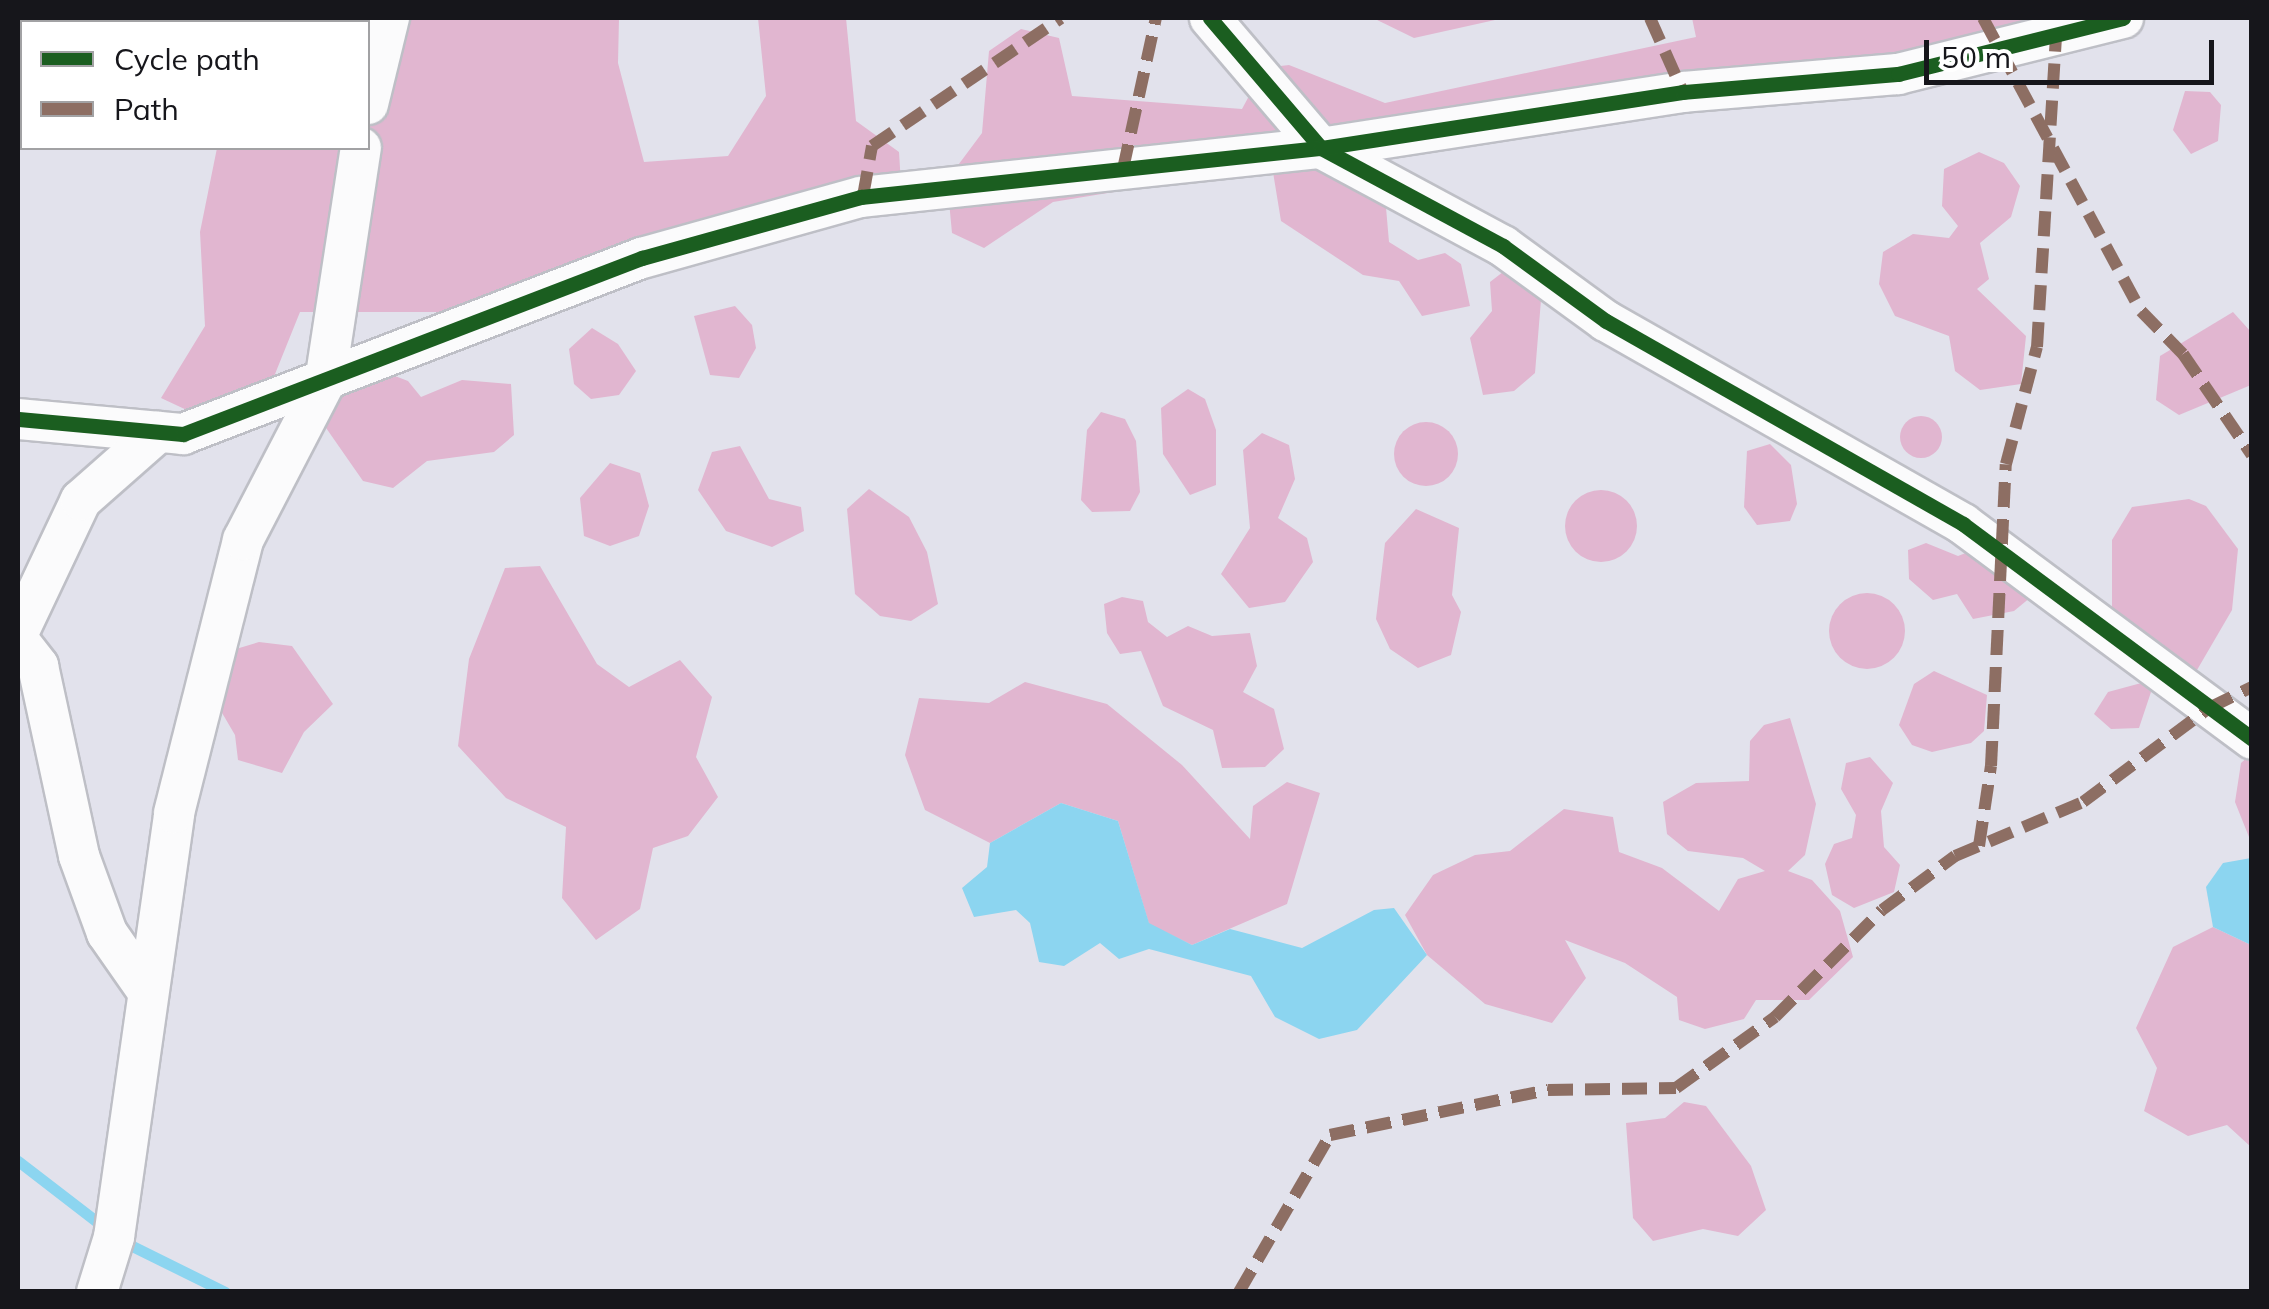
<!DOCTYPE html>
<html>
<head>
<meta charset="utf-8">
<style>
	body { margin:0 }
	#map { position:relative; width:2269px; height:1309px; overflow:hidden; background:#e2e2ec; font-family:Mulish,sans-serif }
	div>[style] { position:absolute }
	.forest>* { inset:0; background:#e1b6d0 }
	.round { border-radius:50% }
	.water>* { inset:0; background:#8cd5f0 }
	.stream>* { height:11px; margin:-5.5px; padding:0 5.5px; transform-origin:5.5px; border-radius:5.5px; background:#8cd5f0 }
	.roads { filter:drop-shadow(2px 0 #bebfc6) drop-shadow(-2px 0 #bebfc6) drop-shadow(0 2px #bebfc6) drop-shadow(0 -2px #bebfc6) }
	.minor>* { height:40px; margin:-20px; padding:0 20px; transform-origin:20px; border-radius:20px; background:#fbfbfc }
	.quiet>* { height:12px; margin-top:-6px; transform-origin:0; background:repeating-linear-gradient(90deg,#8d6e63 0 25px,transparent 0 37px) }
	.cycleway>* { height:15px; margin:-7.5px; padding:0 7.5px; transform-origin:7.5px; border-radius:7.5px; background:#1b5e20 }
	span { translate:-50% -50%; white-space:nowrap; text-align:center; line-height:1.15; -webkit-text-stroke:8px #fff; paint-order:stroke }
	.frame { position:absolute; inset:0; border:20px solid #16161b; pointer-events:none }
	.legend { position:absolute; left:20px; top:20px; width:350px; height:130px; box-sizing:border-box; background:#fff; border:2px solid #a2a2a4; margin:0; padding:12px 18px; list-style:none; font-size:30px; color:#16161b }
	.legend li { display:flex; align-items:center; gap:20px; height:50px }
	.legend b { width:50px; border:2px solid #a2a2a4 }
	.scale { position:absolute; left:1924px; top:40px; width:290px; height:45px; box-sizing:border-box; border:5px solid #16161b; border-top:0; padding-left:12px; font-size:30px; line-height:35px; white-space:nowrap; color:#16161b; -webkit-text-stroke:8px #fff; paint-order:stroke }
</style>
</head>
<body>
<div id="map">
	<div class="forest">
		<i style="clip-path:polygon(286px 18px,619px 18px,618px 63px,644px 162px,728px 156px,766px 96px,758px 18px,846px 18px,856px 121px,899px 152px,901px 184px,448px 312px,300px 312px,271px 384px,206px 419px,161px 398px,205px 326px,200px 232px,217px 148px,368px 148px,368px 22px)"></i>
		<i style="clip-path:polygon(1373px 18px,1504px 18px,1414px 38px)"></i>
		<i style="clip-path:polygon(1692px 18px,2033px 18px,1904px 63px,1353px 136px,1385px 196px,1389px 242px,1418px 260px,1445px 253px,1461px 264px,1470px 306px,1422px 316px,1399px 281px,1363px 275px,1281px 221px,1272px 166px,1053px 202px,984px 248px,952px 233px,947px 180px,982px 133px,989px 51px,1021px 29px,1059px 38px,1072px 96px,1242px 109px,1264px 68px,1289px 65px,1385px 103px,1696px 37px)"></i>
		<i style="clip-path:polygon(2185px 91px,2210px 92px,2221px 105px,2218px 141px,2191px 154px,2173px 130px)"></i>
		<i style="clip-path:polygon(1979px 152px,2004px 163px,2020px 186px,2011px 217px,1980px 243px,1989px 279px,1977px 289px,2026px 336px,2021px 384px,1980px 390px,1955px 371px,1949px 336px,1895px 316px,1879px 284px,1883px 252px,1913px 234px,1949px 238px,1958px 226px,1942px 206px,1944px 169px)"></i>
		<i style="clip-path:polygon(1512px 265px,1542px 288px,1535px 373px,1514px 391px,1483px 395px,1470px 338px,1492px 311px,1490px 282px)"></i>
		<i style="clip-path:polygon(735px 306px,752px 325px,756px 348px,739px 378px,710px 375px,694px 316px)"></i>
		<i style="clip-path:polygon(2233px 312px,2251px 332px,2251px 385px,2179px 415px,2156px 400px,2160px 356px)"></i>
		<i style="clip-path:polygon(592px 328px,618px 344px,636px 371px,619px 395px,591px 399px,574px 384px,569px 349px)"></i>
		<i style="clip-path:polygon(382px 371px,408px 381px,421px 397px,462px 380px,511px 384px,514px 435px,494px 452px,427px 461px,393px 488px,363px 481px,324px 425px,330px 390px)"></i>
		<i style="clip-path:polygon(1188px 389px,1205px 399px,1216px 430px,1216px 485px,1190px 495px,1163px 454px,1161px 408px)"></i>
		<i style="clip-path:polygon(1101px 412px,1125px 419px,1136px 441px,1140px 492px,1130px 511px,1092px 512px,1081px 500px,1087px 430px)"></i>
		<i class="round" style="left:1900px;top:416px;width:42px;height:42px"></i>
		<i class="round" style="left:1394px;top:422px;width:64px;height:64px"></i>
		<i style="clip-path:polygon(1262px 433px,1289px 445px,1295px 479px,1278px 518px,1307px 538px,1313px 562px,1285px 602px,1249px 608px,1221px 574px,1250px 528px,1243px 450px)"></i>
		<i style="clip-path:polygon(1770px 444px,1791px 465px,1797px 504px,1790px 521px,1757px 525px,1744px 507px,1747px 451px)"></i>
		<i style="clip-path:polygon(740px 446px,769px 499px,801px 507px,804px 531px,772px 547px,726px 531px,698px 490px,712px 452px)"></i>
		<i style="clip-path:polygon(610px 463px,640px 473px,649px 506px,639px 536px,610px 546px,584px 536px,580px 498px)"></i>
		<i style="clip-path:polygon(869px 489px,909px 517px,927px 552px,938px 604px,911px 621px,880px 616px,855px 594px,847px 509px)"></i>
		<i class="round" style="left:1565px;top:490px;width:72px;height:72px"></i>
		<i style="clip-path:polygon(2189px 499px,2206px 506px,2238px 549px,2232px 610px,2197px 670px,2162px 661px,2112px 609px,2112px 540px,2132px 507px)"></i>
		<i style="clip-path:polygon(1416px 509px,1459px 528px,1452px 595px,1461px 612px,1451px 655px,1418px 668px,1390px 649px,1376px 619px,1385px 543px)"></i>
		<i style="clip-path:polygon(1926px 543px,1958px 556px,1976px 549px,2031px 597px,2014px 611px,1973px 619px,1957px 594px,1933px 600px,1909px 579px,1908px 550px)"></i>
		<i style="clip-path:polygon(540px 566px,597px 664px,629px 687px,680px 660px,712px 697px,696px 757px,718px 797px,688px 836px,653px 848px,640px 909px,596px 940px,562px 898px,566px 827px,506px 798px,458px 746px,469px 659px,505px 568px)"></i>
		<i class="round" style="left:1829px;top:593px;width:76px;height:76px"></i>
		<i style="clip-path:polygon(1122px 597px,1143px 601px,1148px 622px,1167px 637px,1188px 626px,1212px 636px,1250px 633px,1257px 666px,1243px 692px,1274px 709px,1284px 749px,1265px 767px,1222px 768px,1213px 730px,1163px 706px,1141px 651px,1120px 654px,1107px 633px,1104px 604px)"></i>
		<i style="clip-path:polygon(259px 642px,292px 646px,333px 704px,304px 732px,282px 773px,238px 760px,235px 735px,218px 706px,226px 652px)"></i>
		<i style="clip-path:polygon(1934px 671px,1987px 695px,1984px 731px,1971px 743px,1932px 752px,1912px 745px,1899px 725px,1914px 684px)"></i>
		<i style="clip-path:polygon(1025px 682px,1107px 704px,1182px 765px,1250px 839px,1253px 806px,1287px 782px,1320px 793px,1287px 904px,1192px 945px,1149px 924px,1118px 821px,1061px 803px,990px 843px,925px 810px,905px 755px,919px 698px,989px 703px)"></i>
		<i style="clip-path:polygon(2145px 682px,2151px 692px,2139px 728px,2111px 729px,2094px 714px,2108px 692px)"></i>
		<i style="clip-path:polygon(1790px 718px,1816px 804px,1805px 855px,1788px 871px,1812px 880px,1840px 911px,1853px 957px,1809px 1000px,1756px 1000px,1744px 1019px,1705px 1029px,1679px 1020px,1677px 997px,1625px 963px,1565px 940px,1586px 978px,1552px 1023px,1485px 1004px,1427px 955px,1405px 915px,1433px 875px,1475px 855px,1510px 851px,1564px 809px,1613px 817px,1619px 852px,1662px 868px,1719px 911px,1738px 879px,1765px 871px,1743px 858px,1688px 851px,1667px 834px,1663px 802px,1696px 783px,1749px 781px,1750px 741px,1764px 725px)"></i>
		<i style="clip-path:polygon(2251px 754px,2251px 842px,2235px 802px,2241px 763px)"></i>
		<i style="clip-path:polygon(1870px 757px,1893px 783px,1881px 811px,1884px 847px,1900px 865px,1894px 892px,1854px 908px,1832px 895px,1825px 864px,1834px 844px,1852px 838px,1856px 815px,1841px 789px,1846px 763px)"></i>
		<i style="clip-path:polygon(2213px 927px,2251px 945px,2251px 1147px,2227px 1125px,2188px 1136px,2144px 1111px,2157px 1068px,2136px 1028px,2173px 947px)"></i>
		<i style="clip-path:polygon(1684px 1102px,1706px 1106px,1751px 1166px,1766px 1210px,1738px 1236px,1703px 1229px,1653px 1241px,1633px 1218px,1626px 1123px,1665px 1118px)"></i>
	</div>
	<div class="water">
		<i style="clip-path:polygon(1061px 803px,1118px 821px,1149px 923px,1192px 945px,1230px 929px,1302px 948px,1374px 910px,1394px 908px,1427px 955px,1357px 1030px,1319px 1039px,1275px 1017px,1251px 976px,1149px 949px,1119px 959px,1100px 943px,1064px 966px,1039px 962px,1030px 923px,1016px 910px,974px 917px,962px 888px,987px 867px,990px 843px)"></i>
		<i style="clip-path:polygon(2251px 858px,2252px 858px,2251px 945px,2213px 927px,2206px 887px,2223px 863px)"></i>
	</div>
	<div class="stream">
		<i style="left:18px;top:1161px;width:110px;rotate:37.6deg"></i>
		<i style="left:120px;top:1240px;width:117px;rotate:26.3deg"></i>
	</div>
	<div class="roads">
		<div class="minor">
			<i style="left:1210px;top:18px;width:171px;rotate:49.5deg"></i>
			<i style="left:1321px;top:148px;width:207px;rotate:28.3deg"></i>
			<i style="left:1503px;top:246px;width:127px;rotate:36.1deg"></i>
			<i style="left:1606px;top:321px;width:411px;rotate:29.6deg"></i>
			<i style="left:1963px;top:524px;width:360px;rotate:36.6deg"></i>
			<i style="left:368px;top:104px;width:89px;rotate:-76.3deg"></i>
			<i style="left:18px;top:419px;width:166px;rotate:5.2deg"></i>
			<i style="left:183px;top:434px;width:492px;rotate:-21deg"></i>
			<i style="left:642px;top:258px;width:227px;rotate:-15.6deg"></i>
			<i style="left:861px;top:197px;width:463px;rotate:-6.1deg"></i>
			<i style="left:1321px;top:148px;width:366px;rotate:-8.8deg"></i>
			<i style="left:1683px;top:92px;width:216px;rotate:-4.8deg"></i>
			<i style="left:1898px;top:74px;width:232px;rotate:-14deg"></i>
			<i style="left:18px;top:633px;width:147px;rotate:-64.7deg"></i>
			<i style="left:81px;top:500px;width:103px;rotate:-41.4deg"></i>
			<i style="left:18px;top:640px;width:33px;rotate:52deg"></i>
			<i style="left:38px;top:666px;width:194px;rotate:77.8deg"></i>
			<i style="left:79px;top:856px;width:82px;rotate:70deg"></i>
			<i style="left:107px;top:933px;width:68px;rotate:55.1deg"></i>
			<i style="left:97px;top:1292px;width:58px;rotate:-72.8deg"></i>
			<i style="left:114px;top:1237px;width:428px;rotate:-81.9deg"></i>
			<i style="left:174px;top:813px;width:282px;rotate:-75.8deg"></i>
			<i style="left:243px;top:540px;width:178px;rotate:-62.6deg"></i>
			<i style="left:325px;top:382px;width:237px;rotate:-81.3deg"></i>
		</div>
	</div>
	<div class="quiet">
		<i style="left:1650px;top:18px;width:81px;rotate:66deg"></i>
		<i style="left:1983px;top:18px;width:333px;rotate:61.7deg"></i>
		<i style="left:2141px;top:311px;width:60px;rotate:45.7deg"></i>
		<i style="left:2183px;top:354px;width:122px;rotate:55.7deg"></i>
		<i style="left:1123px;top:169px;width:155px;rotate:-77.7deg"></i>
		<i style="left:863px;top:196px;width:51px;rotate:-79.8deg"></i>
		<i style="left:872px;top:146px;width:228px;rotate:-34.1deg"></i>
		<i style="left:1979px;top:846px;width:81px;rotate:-81.5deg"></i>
		<i style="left:1991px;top:766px;width:302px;rotate:-87.2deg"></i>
		<i style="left:2006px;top:464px;width:121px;rotate:-75.2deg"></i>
		<i style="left:2037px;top:347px;width:315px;rotate:-86.5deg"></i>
		<i style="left:1239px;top:1292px;width:181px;rotate:-59.9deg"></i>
		<i style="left:1330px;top:1135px;width:223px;rotate:-11.7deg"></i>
		<i style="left:1548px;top:1090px;width:128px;rotate:-0.9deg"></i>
		<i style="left:1676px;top:1088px;width:122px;rotate:-35.6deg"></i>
		<i style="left:1775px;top:1017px;width:151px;rotate:-45deg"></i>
		<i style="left:1882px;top:910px;width:91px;rotate:-36.5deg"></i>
		<i style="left:1955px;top:856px;width:139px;rotate:-22.9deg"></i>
		<i style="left:2083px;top:802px;width:157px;rotate:-36.7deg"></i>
		<i style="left:2209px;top:708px;width:48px;rotate:-26deg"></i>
	</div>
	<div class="cycleway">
		<i style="left:1210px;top:18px;width:171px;rotate:49.5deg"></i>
		<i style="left:1321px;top:148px;width:207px;rotate:28.3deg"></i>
		<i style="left:1503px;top:246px;width:127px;rotate:36.1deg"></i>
		<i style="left:1606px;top:321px;width:411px;rotate:29.6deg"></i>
		<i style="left:1963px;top:524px;width:360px;rotate:36.6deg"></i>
		<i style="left:18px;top:419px;width:166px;rotate:5.2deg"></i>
		<i style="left:183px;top:434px;width:492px;rotate:-21deg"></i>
		<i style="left:642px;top:258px;width:227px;rotate:-15.6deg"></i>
		<i style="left:861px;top:197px;width:463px;rotate:-6.1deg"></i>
		<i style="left:1321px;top:148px;width:366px;rotate:-8.8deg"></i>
		<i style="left:1683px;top:92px;width:216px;rotate:-4.8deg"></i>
		<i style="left:1898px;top:74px;width:232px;rotate:-14deg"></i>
	</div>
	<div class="frame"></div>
	<ul class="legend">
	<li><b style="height:12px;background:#1b5e20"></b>Cycle path</li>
	<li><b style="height:12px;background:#8d6e63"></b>Path</li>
	</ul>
	<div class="scale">50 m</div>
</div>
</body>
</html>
